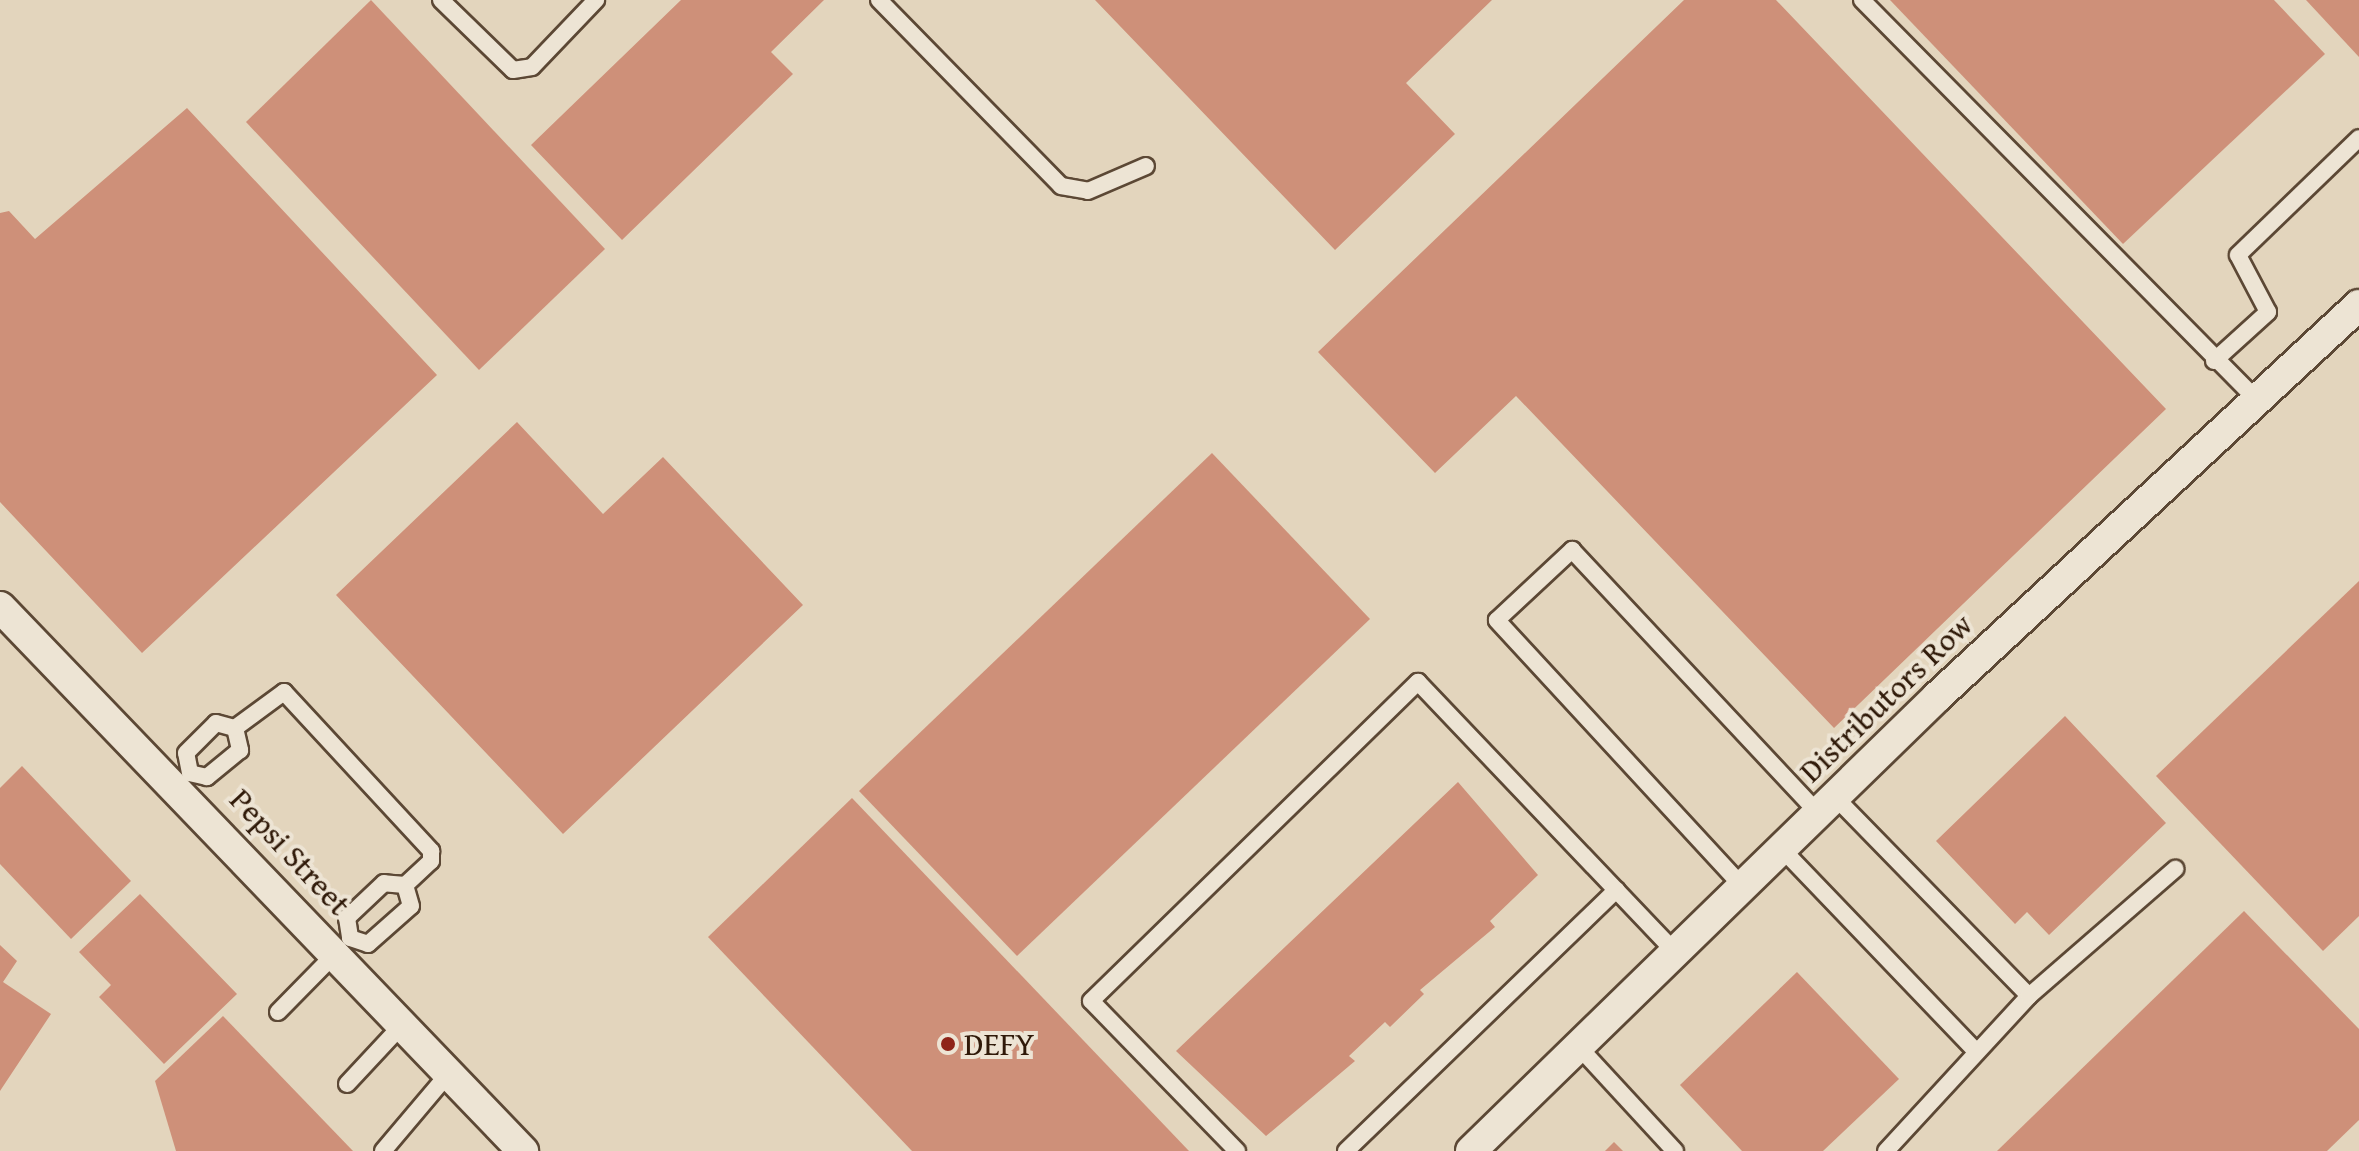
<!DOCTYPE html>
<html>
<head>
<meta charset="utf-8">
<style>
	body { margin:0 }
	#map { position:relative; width:2359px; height:1151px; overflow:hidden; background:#e3d5bd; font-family:"Gentium Book Plus",serif }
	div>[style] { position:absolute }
	.building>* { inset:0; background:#ce9079 }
	.roads { filter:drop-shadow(2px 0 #5c4835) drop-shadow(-2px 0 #5c4835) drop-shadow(0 2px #5c4835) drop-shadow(0 -2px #5c4835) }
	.service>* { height:16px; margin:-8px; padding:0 8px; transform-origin:8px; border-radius:8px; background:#ede4d4 }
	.minor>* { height:30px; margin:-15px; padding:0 15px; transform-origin:15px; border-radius:15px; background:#ede4d4 }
	.dots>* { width:22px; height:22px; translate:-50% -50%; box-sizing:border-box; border:4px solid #ede4d4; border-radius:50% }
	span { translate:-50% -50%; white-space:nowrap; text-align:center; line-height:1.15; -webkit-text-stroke:8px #ede4d4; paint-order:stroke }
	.street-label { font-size:32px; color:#2f1908 }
	.poi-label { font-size:32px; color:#2f1908 }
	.left { translate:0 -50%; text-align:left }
</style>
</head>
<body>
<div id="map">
	<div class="building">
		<i style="clip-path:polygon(371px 0,605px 249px,479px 370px,246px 122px)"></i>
		<i style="clip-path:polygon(681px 0,824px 0,771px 52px,793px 74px,622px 240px,531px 145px)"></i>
		<i style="clip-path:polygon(1095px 0,1492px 0,1406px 83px,1455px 134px,1335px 250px)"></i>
		<i style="clip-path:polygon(1684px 0,1776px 0,2166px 409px,1834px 728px,1516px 396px,1435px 473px,1318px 352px)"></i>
		<i style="clip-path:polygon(1890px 0,2274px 0,2325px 54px,2123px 244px)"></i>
		<i style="clip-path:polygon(2306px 0,2359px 0,2359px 57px)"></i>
		<i style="clip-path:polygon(187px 108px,437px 375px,142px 653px,0 502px,0 213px,9px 211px,35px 239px)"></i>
		<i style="clip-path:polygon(517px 422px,603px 514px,663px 457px,803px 605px,563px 834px,336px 595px)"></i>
		<i style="clip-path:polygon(1212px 453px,1370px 619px,1017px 956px,859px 791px)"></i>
		<i style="clip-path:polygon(2359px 581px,2359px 916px,2323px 951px,2156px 776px)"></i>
		<i style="clip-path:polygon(2065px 716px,2166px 823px,2049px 935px,2027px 912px,2015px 924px,1936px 841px)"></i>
		<i style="clip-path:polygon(22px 766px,131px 881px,71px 939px,0 864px,0 788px)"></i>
		<i style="clip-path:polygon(1458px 782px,1538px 875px,1490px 921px,1495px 927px,1420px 990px,1424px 994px,1390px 1027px,1385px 1022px,1349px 1056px,1355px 1061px,1266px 1136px,1176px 1051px)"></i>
		<i style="clip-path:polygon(852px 798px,1189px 1151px,912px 1151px,708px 937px)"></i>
		<i style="clip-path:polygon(140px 894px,237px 994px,164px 1064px,99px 997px,111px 985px,79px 952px)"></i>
		<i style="clip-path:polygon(2244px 911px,2359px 1029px,2359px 1120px,2327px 1151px,1997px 1151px)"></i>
		<i style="clip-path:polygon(0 945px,17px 961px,3px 982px,51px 1014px,0 1091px)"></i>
		<i style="clip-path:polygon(1797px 972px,1899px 1079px,1823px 1151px,1742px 1151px,1680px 1085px)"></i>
		<i style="clip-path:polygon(223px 1016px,353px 1151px,176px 1151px,155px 1081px)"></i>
		<i style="clip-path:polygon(1614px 1142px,1623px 1151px,1605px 1151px)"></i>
	</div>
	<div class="roads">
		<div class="service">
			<i style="left:441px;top:0;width:100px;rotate:44.2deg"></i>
			<i style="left:513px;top:70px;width:19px;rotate:-9deg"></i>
			<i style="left:532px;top:67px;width:93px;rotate:-46.3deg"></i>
			<i style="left:879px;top:0;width:260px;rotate:45.6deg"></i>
			<i style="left:1061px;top:186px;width:27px;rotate:10deg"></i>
			<i style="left:1088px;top:191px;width:63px;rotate:-23.3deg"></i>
			<i style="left:1862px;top:0;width:562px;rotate:45.36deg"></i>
			<i style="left:2214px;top:361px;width:73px;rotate:-42.2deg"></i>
			<i style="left:2268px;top:312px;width:64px;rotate:-117.8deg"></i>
			<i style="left:2238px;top:255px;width:168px;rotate:-44deg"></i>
			<i style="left:216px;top:723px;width:20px;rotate:15deg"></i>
			<i style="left:235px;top:728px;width:23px;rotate:77deg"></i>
			<i style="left:240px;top:750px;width:43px;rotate:140.7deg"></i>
			<i style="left:207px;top:777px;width:17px;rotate:-167deg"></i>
			<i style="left:190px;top:773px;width:20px;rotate:-101deg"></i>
			<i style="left:186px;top:753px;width:42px;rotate:-45deg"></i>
			<i style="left:235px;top:728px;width:61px;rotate:-36.3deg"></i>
			<i style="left:284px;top:692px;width:217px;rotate:47.2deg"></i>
			<i style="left:431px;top:851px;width:10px;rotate:90deg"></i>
			<i style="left:431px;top:861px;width:35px;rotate:137deg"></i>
			<i style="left:405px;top:885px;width:21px;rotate:-175deg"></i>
			<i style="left:384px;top:883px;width:51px;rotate:136.6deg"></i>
			<i style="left:347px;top:918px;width:20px;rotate:81deg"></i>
			<i style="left:350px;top:938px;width:19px;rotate:18deg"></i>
			<i style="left:368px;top:944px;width:57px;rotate:-41.5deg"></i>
			<i style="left:411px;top:906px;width:22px;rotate:-106deg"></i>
			<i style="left:1835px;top:797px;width:278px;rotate:45.7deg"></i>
			<i style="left:2029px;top:996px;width:211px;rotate:132.7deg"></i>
			<i style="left:1782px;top:849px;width:280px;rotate:46.2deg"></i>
			<i style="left:1743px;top:887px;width:363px;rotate:-132.7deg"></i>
			<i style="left:1497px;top:620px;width:103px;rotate:-43deg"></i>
			<i style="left:1572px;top:550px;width:360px;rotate:46.9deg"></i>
			<i style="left:2029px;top:996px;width:194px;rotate:-41deg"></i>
			<i style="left:278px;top:1012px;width:86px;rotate:-45.5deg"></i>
			<i style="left:1578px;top:1046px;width:143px;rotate:47.3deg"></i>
			<i style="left:347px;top:1084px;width:82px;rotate:-47deg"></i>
			<i style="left:383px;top:1151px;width:102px;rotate:-49.8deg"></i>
			<i style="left:1237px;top:1151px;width:209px;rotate:-134.2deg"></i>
			<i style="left:1091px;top:1001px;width:457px;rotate:-44.3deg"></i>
			<i style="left:1418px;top:682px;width:373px;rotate:46.4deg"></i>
			<i style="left:1346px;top:1151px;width:376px;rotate:-44deg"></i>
		</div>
		<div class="minor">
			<i style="left:0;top:607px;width:755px;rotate:46.13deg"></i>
			<i style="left:1471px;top:1151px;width:651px;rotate:-44.25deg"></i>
			<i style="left:1937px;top:697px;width:576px;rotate:-42.89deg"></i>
		</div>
	</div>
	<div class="dots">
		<i style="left:948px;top:1044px;background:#8f2418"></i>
	</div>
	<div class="street-label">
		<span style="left:1886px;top:698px;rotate:-44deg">Distributors Row</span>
		<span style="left:290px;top:852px;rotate:47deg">Pepsi Street</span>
	</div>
	<div class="poi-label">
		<span class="left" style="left:964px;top:1044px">DEFY</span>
	</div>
</div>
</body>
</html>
